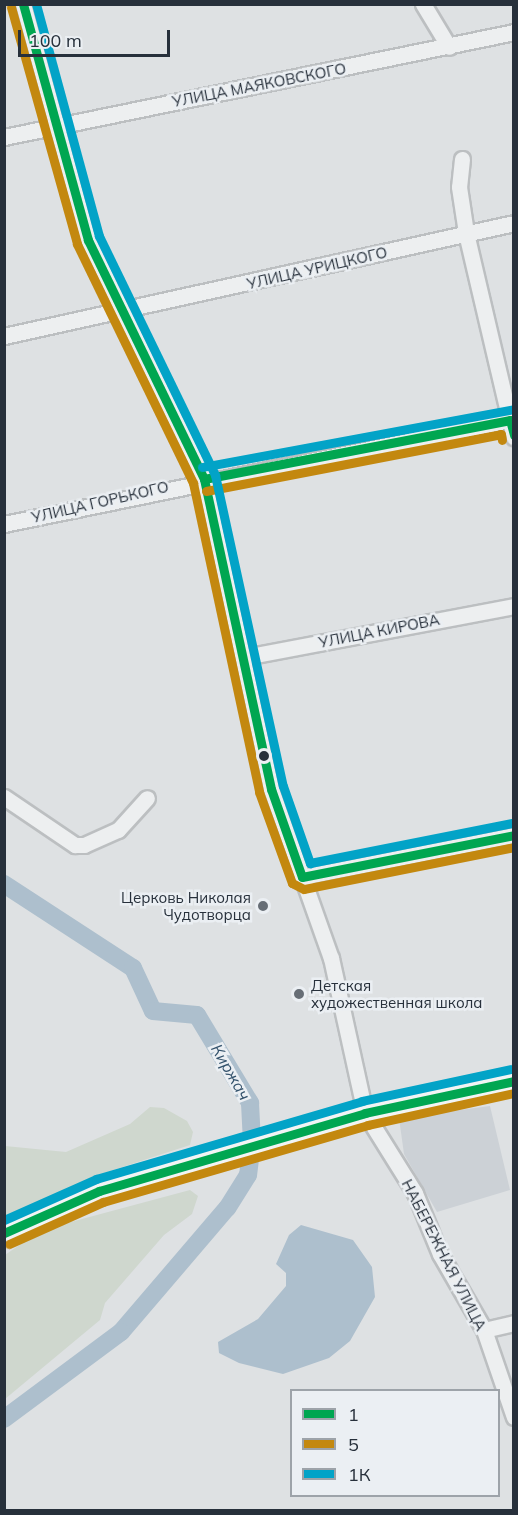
<!DOCTYPE html>
<html>
<head>
<meta charset="utf-8">
<style>
	body { margin:0 }
	#map { position:relative; width:518px; height:1515px; overflow:hidden; background:#dee1e3; font-family:Mulish,sans-serif }
	div>[style] { position:absolute }
	.built>* { inset:0; background:#ccd1d6 }
	.green>* { inset:0; background:#cfd7ce }
	.water>* { inset:0; background:#adbfcd }
	.river>* { height:18px; margin:-9px; padding:0 9px; transform-origin:9px; border-radius:9px; background:#adbfcd }
	.roads { filter:drop-shadow(2px 0 #bcbfc1) drop-shadow(-2px 0 #bcbfc1) drop-shadow(0 2px #bcbfc1) drop-shadow(0 -2px #bcbfc1) }
	.minor>* { height:15px; margin:-7.5px; padding:0 7.5px; transform-origin:7.5px; border-radius:7.5px; background:#edeff0 }
	.major>* { height:18px; margin:-9px; padding:0 9px; transform-origin:9px; border-radius:9px; background:#f2f4f4 }
	.bus-1>* { height:9px; margin:-4.5px; padding:0 4.5px; transform-origin:4.5px; border-radius:4.5px; background:#00a651 }
	.bus-2>* { height:9px; margin:-4.5px; padding:0 4.5px; transform-origin:4.5px; border-radius:4.5px; background:#c3880f }
	.bus-3>* { height:9px; margin:-4.5px; padding:0 4.5px; transform-origin:4.5px; border-radius:4.5px; background:#02a3c7 }
	.dots>* { width:16px; height:16px; translate:-50% -50%; box-sizing:border-box; border:3px solid #ebeff3; border-radius:50% }
	span { translate:-50% -50%; white-space:nowrap; text-align:center; line-height:1.15; -webkit-text-stroke:5px #ebeff3; paint-order:stroke }
	.street-label { font-size:15px; color:#27303b }
	.poi-label { font-size:15px; color:#27303b }
	.right { translate:-100% -50%; text-align:right }
	.left { translate:0 -50%; text-align:left }
	.water-label { font-size:16px; color:#33526c; font-style:italic }
	.frame { position:absolute; inset:0; border:6px solid #27303b; pointer-events:none }
	.legend { position:absolute; left:290px; top:1389px; width:210px; height:108px; box-sizing:border-box; background:#ebeff3; border:2px solid #9da3a9; margin:0; padding:8px 10px; list-style:none; font-size:18px; color:#27303b }
	.legend li { display:flex; align-items:center; gap:12px; height:30px }
	.legend b { width:30px; border:2px solid #9da3a9 }
	.scale { position:absolute; left:18px; top:30px; width:152px; height:27px; box-sizing:border-box; border:3px solid #27303b; border-top:0; padding-left:8px; font-size:18px; line-height:21px; white-space:nowrap; color:#27303b; -webkit-text-stroke:4px #ebeff3; paint-order:stroke }
</style>
</head>
<body>
<div id="map">
	<div class="built">
		<i style="clip-path:polygon(490px 1106px,510px 1190px,437px 1212px,404px 1154px,399px 1118px)"></i>
	</div>
	<div class="green">
		<i style="clip-path:polygon(150px 1107px,164px 1108px,187px 1121px,193px 1132px,190px 1145px,95px 1176px,5px 1218px,5px 1146px,66px 1152px,130px 1124px)"></i>
		<i style="clip-path:polygon(190px 1190px,198px 1196px,192px 1214px,164px 1235px,105px 1303px,100px 1320px,5px 1399px,5px 1255px,41px 1230px)"></i>
	</div>
	<div class="water">
		<i style="clip-path:polygon(301px 1225px,353px 1240px,372px 1267px,375px 1297px,350px 1341px,329px 1358px,283px 1374px,239px 1363px,219px 1353px,218px 1342px,258px 1319px,286px 1286px,286px 1273px,276px 1264px,289px 1235px)"></i>
	</div>
	<div class="river">
		<i style="left:4px;top:884px;width:154px;rotate:33.1deg"></i>
		<i style="left:133px;top:968px;width:47px;rotate:65.1deg"></i>
		<i style="left:153px;top:1011px;width:44px;rotate:5.2deg"></i>
		<i style="left:197px;top:1015px;width:103px;rotate:58.9deg"></i>
		<i style="left:250px;top:1103px;width:40px;rotate:87.1deg"></i>
		<i style="left:252px;top:1143px;width:32px;rotate:97deg"></i>
		<i style="left:248px;top:1175px;width:39px;rotate:122deg"></i>
		<i style="left:227px;top:1208px;width:163px;rotate:130.5deg"></i>
		<i style="left:121px;top:1332px;width:146px;rotate:143.4deg"></i>
	</div>
	<div class="roads">
		<div class="minor">
			<i style="left:23px;top:4px;width:245px;rotate:74.6deg"></i>
			<i style="left:88px;top:240px;width:266px;rotate:64.1deg"></i>
			<i style="left:204px;top:479px;width:317px;rotate:77.8deg"></i>
			<i style="left:271px;top:789px;width:179px;rotate:70.5deg"></i>
			<i style="left:331px;top:958px;width:159px;rotate:77.6deg"></i>
			<i style="left:365px;top:1113px;width:94px;rotate:58deg"></i>
			<i style="left:415px;top:1193px;width:66px;rotate:67.7deg"></i>
			<i style="left:440px;top:1254px;width:88px;rotate:59.9deg"></i>
			<i style="left:484px;top:1330px;width:92px;rotate:71deg"></i>
			<i style="left:423px;top:4px;width:50px;rotate:58.8deg"></i>
			<i style="left:4px;top:137px;width:521px;rotate:-11.63deg"></i>
			<i style="left:462px;top:159px;width:28px;rotate:96deg"></i>
			<i style="left:459px;top:187px;width:47px;rotate:81.3deg"></i>
			<i style="left:466px;top:233px;width:210px;rotate:76.8deg"></i>
			<i style="left:4px;top:336px;width:522px;rotate:-12.49deg"></i>
			<i style="left:4px;top:524px;width:521px;rotate:-11.63deg"></i>
			<i style="left:245px;top:657px;width:274px;rotate:-10.7deg"></i>
			<i style="left:4px;top:797px;width:86px;rotate:34.1deg"></i>
			<i style="left:75px;top:845px;width:9px"></i>
			<i style="left:84px;top:845px;width:37px;rotate:-24deg"></i>
			<i style="left:118px;top:830px;width:43px;rotate:-47.8deg"></i>
			<i style="left:302px;top:877px;width:216px;rotate:-11.2deg"></i>
			<i style="left:484px;top:1330px;width:31px;rotate:-13deg"></i>
		</div>
		<div class="major">
			<i style="left:4px;top:1233px;width:104px;rotate:-23.9deg"></i>
			<i style="left:99px;top:1191px;width:277px;rotate:-16.3deg"></i>
			<i style="left:365px;top:1113px;width:152px;rotate:-12.1deg"></i>
		</div>
	</div>
	<div class="bus-1">
		<i style="left:23px;top:4px;width:245px;rotate:74.6deg"></i>
		<i style="left:88px;top:240px;width:266px;rotate:64.1deg"></i>
		<i style="left:204px;top:479px;width:317px;rotate:77.8deg"></i>
		<i style="left:271px;top:789px;width:93px;rotate:70.6deg"></i>
		<i style="left:302px;top:877px;width:216px;rotate:-11.2deg"></i>
		<i style="left:204px;top:479px;width:312px;rotate:-10.9deg"></i>
		<i style="left:510px;top:420px;width:16px;rotate:75deg"></i>
		<i style="left:4px;top:1233px;width:104px;rotate:-23.9deg"></i>
		<i style="left:99px;top:1191px;width:277px;rotate:-16.3deg"></i>
		<i style="left:365px;top:1113px;width:152px;rotate:-12.1deg"></i>
	</div>
	<div class="bus-2">
		<i style="left:11px;top:7px;width:246px;rotate:74.4deg"></i>
		<i style="left:77px;top:244px;width:266px;rotate:64.1deg"></i>
		<i style="left:193px;top:483px;width:316px;rotate:77.9deg"></i>
		<i style="left:259px;top:792px;width:97px;rotate:70.1deg"></i>
		<i style="left:292px;top:883px;width:13px;rotate:27deg"></i>
		<i style="left:304px;top:889px;width:214px;rotate:-11.3deg"></i>
		<i style="left:206px;top:491px;width:300px;rotate:-10.9deg"></i>
		<i style="left:501px;top:434px;width:6px;rotate:81deg"></i>
		<i style="left:9px;top:1244px;width:103px;rotate:-24.1deg"></i>
		<i style="left:103px;top:1202px;width:276px;rotate:-16.2deg"></i>
		<i style="left:368px;top:1125px;width:149px;rotate:-12.4deg"></i>
	</div>
	<div class="bus-3">
		<i style="left:36px;top:4px;width:240px;rotate:74.8deg"></i>
		<i style="left:99px;top:236px;width:266px;rotate:64.1deg"></i>
		<i style="left:215px;top:475px;width:318px;rotate:77.7deg"></i>
		<i style="left:283px;top:786px;width:82px;rotate:70.7deg"></i>
		<i style="left:310px;top:863px;width:206px;rotate:-11.2deg"></i>
		<i style="left:202px;top:467px;width:317px;rotate:-10.5deg"></i>
		<i style="left:4px;top:1220px;width:101px;rotate:-24deg"></i>
		<i style="left:96px;top:1179px;width:277px;rotate:-16.3deg"></i>
		<i style="left:362px;top:1101px;width:152px;rotate:-12.1deg"></i>
	</div>
	<div class="dots">
		<i style="left:264px;top:756px;background:#27303b"></i>
		<i style="left:263px;top:906px;background:#676e76"></i>
		<i style="left:299px;top:994px;background:#676e76"></i>
	</div>
	<div class="street-label">
		<span style="left:259px;top:85px;rotate:-11deg">УЛИЦА МАЯКОВСКОГО</span>
		<span style="left:317px;top:268px;rotate:-13deg">УЛИЦА УРИЦКОГО</span>
		<span style="left:100px;top:502px;rotate:-13deg">УЛИЦА ГОРЬКОГО</span>
		<span style="left:379px;top:631px;rotate:-11deg">УЛИЦА КИРОВА</span>
		<span style="left:444px;top:1255px;rotate:63deg">НАБЕРЕЖНАЯ УЛИЦА</span>
	</div>
	<div class="poi-label">
		<span class="right" style="left:251px;top:906px">Церковь Николая<br>Чудотворца</span>
		<span class="left" style="left:311px;top:994px">Детская<br>художественная школа</span>
	</div>
	<div class="water-label">
		<span style="left:231px;top:1072px;rotate:60deg">Киржач</span>
	</div>
	<div class="frame"></div>
	<ul class="legend">
	<li><b style="height:8px;background:#00a651"></b>1</li>
	<li><b style="height:8px;background:#c3880f"></b>5</li>
	<li><b style="height:8px;background:#02a3c7"></b>1К</li>
	</ul>
	<div class="scale">100 m</div>
</div>
</body>
</html>
